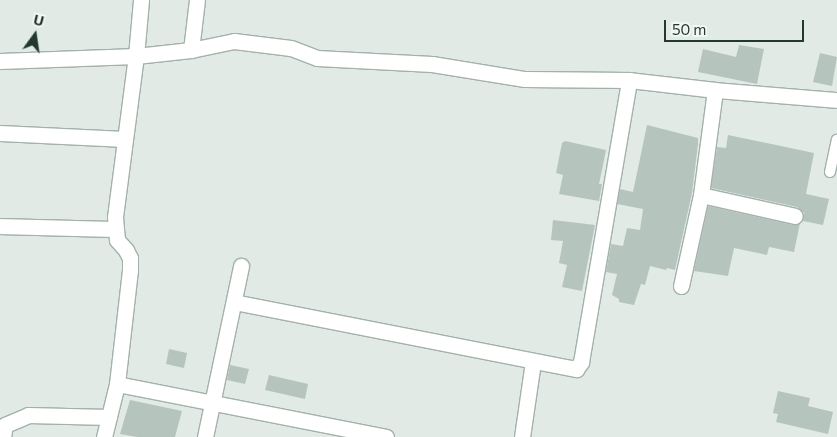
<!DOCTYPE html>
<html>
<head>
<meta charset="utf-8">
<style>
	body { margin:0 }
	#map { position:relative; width:837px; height:437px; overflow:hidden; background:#e1eae5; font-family:Commissioner,sans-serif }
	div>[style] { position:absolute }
	.building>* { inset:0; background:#b6c4be }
	.roads { filter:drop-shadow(1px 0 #a4b1ab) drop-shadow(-1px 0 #a4b1ab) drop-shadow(0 1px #a4b1ab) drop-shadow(0 -1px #a4b1ab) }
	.service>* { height:10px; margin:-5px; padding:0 5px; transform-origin:5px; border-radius:5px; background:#fff }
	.minor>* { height:15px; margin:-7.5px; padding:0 7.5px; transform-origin:7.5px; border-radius:7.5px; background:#fff }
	span { translate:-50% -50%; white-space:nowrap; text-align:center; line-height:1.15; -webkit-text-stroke:4.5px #f1f7f3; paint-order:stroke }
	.north { position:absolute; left:10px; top:10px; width:50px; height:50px; -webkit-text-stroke:4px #f1f7f3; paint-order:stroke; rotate:14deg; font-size:14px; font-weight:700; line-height:20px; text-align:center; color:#233831 }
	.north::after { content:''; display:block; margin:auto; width:18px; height:22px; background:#233831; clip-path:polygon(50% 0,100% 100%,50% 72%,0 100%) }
	.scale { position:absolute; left:664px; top:20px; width:140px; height:22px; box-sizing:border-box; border:2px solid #233831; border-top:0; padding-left:6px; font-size:15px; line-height:18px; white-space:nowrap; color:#233831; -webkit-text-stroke:4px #f1f7f3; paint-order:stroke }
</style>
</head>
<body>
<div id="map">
	<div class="building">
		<i style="clip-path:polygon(739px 45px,764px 49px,757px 84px,698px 72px,703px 49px,736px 57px)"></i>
		<i style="clip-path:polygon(820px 53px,837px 57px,832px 86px,813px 82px)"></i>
		<i style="clip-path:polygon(647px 125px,698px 138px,698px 144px,692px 193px,675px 270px,667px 268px,666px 270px,650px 266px,645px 285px,641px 284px,634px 305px,619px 302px,619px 299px,612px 295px,617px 274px,606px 272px,611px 244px,623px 246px,627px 228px,640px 230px,643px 209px,617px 204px,620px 189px,633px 192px)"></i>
		<i style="clip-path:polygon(728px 135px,814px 153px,806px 194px,829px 199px,823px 225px,803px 221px,804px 213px,797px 207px,711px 188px,717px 147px,726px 148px)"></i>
		<i style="clip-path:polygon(565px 141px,606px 150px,599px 184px,602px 184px,599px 201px,559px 194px,563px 175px,556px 173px,562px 143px)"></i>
		<i style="clip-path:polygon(708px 206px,793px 225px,800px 223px,794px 252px,769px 247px,767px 255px,734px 248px,728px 276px,694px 271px)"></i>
		<i style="clip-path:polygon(553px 220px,595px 225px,582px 291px,562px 287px,567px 265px,559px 263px,563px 241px,551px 240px)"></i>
		<i style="clip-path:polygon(169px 349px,187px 353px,184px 368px,166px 364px)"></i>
		<i style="clip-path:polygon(230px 365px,249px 369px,245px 384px,227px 380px)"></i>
		<i style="clip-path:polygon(269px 375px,308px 384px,305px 399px,265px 390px)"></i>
		<i style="clip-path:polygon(778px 391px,810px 398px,808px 406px,833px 412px,828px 434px,776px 422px,778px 414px,773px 413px)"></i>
		<i style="clip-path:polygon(130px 400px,182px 411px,175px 437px,137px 437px,120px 434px)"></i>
	</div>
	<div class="roads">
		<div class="service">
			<i style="left:830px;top:172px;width:33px;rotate:-78deg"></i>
		</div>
		<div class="minor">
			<i style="left:191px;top:50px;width:50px;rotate:-83.2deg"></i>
			<i style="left:0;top:61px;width:136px;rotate:-2.1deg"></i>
			<i style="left:136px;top:56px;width:56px;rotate:-84.9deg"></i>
			<i style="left:0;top:133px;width:125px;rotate:2.7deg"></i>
			<i style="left:701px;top:195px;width:96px;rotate:12.6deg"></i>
			<i style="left:0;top:226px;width:115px;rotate:1.5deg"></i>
			<i style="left:681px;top:286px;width:93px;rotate:-77.6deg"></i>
			<i style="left:701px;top:195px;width:106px;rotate:-82.4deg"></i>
			<i style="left:234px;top:302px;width:349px;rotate:11.1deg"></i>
			<i style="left:576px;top:369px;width:9px;rotate:-54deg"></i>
			<i style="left:581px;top:362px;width:286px;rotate:-80.3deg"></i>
			<i style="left:117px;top:384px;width:274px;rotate:11.1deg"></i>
			<i style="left:3px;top:437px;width:12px;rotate:-81deg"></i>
			<i style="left:5px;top:425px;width:25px;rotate:-23deg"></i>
			<i style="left:28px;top:415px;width:81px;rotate:1.4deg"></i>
			<i style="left:104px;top:437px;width:55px;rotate:-76.2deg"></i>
			<i style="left:117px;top:384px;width:115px;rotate:-83.5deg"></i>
			<i style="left:130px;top:270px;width:12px;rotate:-90deg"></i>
			<i style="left:130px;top:258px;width:9px;rotate:-117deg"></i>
			<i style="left:126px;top:250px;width:13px;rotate:-132deg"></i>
			<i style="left:117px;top:240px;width:23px;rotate:-95deg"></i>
			<i style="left:115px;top:217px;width:162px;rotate:-82.6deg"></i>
			<i style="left:136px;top:56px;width:55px;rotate:-6.2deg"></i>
			<i style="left:191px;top:50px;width:44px;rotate:-11.8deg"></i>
			<i style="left:234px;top:41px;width:57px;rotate:7deg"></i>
			<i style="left:291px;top:48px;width:28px;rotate:21deg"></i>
			<i style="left:317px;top:58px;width:115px;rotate:3deg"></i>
			<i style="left:432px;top:64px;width:94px;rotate:9.2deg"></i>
			<i style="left:525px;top:79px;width:104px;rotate:0.6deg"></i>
			<i style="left:629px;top:80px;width:87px;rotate:6.6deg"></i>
			<i style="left:715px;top:90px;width:122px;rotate:4.7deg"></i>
			<i style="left:205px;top:437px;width:175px;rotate:-78.1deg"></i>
			<i style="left:522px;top:437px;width:76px;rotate:-81.7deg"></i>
		</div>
	</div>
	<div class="north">U</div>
	<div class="scale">50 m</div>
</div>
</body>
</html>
